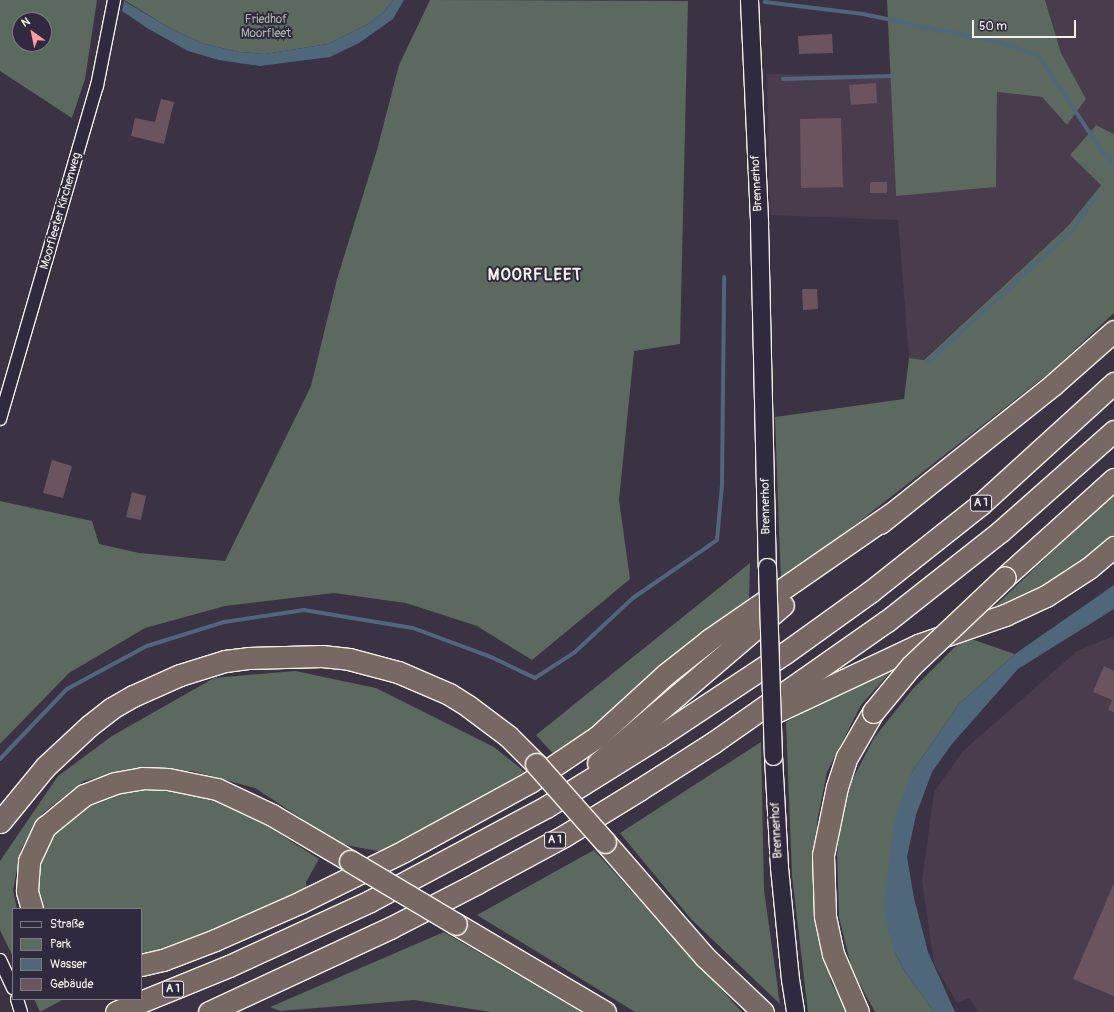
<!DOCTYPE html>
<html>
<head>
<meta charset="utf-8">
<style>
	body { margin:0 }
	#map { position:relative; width:1114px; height:1012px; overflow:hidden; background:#3b3244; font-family:Pangolin,sans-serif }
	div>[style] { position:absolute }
	.built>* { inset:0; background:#493c4c }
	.green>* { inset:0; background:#5b695f }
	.water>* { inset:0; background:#4f677a }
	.stream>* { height:4px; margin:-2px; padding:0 2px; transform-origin:2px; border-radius:2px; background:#4f677a }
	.building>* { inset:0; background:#6b545e }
	.roads { filter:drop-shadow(1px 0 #f4f1e8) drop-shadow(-1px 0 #f4f1e8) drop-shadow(0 1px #f4f1e8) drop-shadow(0 -1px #f4f1e8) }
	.street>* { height:12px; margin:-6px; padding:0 6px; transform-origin:6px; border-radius:6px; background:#2f2a3d }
	.secondary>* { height:17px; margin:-8.5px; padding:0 8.5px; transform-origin:8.5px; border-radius:8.5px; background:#2f2a3d }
	.highway>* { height:21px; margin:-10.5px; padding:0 10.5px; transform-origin:10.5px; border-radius:10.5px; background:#776864 }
	.bridges { filter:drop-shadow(1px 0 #f4f1e8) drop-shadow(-1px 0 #f4f1e8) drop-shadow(0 1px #f4f1e8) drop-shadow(0 -1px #f4f1e8) }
	.secondary-bridge>* { height:17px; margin:-8.5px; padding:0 8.5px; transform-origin:8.5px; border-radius:8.5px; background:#2f2a3d }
	.highway-bridge>* { height:21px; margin:-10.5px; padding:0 10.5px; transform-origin:10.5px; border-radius:10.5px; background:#776864 }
	span { translate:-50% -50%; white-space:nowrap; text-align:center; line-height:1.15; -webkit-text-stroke:4px #2f2a3d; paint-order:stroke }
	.shield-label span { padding:1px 3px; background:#2f2a3d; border:1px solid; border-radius:3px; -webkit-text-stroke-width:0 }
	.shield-label { font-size:11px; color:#f4f1e8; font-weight:700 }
	.park-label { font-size:12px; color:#afb4aa }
	.street-label { font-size:12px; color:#f4f1e8 }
	.district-label { font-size:16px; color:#f4f1e8; font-weight:700; letter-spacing:1px }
	.legend { position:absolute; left:12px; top:908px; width:130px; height:92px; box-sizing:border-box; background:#2f2a3d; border:1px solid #7e7a81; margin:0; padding:5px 7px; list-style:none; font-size:12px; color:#f4f1e8 }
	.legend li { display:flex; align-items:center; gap:8px; height:20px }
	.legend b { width:20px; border:1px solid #7e7a81 }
	.north { position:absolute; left:12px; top:12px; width:40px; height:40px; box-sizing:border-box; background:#2f2a3d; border:1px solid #7e7a81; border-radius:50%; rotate:327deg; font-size:11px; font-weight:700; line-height:16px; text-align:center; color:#f4f1e8 }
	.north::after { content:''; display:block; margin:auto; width:14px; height:18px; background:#ff9aa2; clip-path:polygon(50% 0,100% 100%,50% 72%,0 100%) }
	.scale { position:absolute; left:972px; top:20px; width:104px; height:18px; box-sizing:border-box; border:2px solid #f4f1e8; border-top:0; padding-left:5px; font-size:12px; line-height:14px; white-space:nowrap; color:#f4f1e8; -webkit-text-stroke:3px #2f2a3d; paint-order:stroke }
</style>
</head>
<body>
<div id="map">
	<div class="built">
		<i style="clip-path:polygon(1045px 0,1114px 0,1114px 134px,1096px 125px,1101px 185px,1068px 226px,923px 360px,909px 358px,898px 220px,770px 215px,767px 74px,891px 75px,896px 195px,996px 187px,997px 92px,1042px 97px,1067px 125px,1086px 99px,1061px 53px)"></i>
		<i style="clip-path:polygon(1111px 637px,1114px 638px,1114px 1012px,978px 1012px,969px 998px,957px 1003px,934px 964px,922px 881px,934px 792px,963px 751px,1077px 651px)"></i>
	</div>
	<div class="green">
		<i style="clip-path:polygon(evenodd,0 0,97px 0,85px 79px,72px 118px,0 71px,0 0,20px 20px,44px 20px,44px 44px,20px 44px,20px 20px)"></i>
		<i style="clip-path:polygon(124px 0,393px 0,384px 12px,370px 23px,328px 44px,265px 54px,239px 52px,204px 44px,173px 30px)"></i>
		<i style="clip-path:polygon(430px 0,688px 1px,680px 344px,634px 351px,619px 500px,630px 579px,532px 660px,477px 626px,406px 603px,334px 593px,225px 606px,145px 628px,69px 673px,0 744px,0 501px,92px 521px,99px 544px,139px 553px,225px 561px,311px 386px,337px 279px,377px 150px,399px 65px)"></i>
		<i style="clip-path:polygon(887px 0,1045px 0,1061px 53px,1086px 99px,1067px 125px,1042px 97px,997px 92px,996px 187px,896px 196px)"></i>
		<i style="clip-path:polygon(1096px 125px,1114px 134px,1114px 313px,1053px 370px,781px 583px,775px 417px,904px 399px,909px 358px,924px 360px,1068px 226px,1101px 185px,1070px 155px)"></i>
		<i style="clip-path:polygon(1114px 493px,1114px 535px,1109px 540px,1070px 571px,1035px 591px,994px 607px)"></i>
		<i style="clip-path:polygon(750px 563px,749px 602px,557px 758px,536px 735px)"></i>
		<i style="clip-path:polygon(965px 637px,1015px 654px,959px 704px,912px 772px,895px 953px,906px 973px,934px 1012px,875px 1012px,852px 970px,839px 917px,837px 852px,846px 792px,874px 738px,912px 690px)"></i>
		<i style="clip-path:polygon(895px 667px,861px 705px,827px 772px,817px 822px,816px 908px,831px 982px,847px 1012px,808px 1012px,792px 875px,786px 722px,884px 669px)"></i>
		<i style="clip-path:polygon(295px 671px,376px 688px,494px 747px,525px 772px,383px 852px,340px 844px,255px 788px,192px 771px,125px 771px,84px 781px,43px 813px,21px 849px,13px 890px,17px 909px,13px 909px,13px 957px,0 930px,0 861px,58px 776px,112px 736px,214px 678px)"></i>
		<i style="clip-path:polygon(761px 742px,764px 890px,780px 1004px,691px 919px,620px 833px)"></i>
		<i style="clip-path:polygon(183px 788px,248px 814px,319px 859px,306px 882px,307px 890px,197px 939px,141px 955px,141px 909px,43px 909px,34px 883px,49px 838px,75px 810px,104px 797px,135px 789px)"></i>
		<i style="clip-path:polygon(594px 850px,742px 1012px,635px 1012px,477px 915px)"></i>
		<i style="clip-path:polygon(444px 932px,581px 1012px,491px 1012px,414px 1000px,280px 1011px,270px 1007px)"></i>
		<i style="clip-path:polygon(34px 999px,64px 999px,40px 1012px)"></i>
	</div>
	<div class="water">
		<i style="clip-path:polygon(393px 0,404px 0,393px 19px,359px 43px,330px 57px,260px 66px,219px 60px,188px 51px,147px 28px,122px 11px,124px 1px,173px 30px,204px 44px,239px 52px,265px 54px,328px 44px,370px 23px,384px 12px)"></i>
		<i style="clip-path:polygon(1114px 585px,1114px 609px,1018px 669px,952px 744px,932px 772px,916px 815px,907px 857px,914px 898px,928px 952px,955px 1012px,934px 1012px,906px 973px,895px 953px,886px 921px,884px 905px,894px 820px,912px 772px,959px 704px,1015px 654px)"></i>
	</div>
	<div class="stream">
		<i style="left:765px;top:2px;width:99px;rotate:7deg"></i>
		<i style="left:863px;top:14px;width:141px;rotate:11.9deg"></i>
		<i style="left:1001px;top:43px;width:40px;rotate:18.9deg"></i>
		<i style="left:1039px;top:56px;width:113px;rotate:56.6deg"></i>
		<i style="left:1101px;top:150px;width:18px;rotate:45deg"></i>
		<i style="left:783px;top:79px;width:109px;rotate:-1.6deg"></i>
		<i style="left:928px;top:362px;width:196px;rotate:-42.3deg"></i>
		<i style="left:1073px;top:230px;width:41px;rotate:-55.9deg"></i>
		<i style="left:0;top:759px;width:97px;rotate:-46.3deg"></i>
		<i style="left:67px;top:689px;width:91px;rotate:-28.3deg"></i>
		<i style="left:147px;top:646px;width:81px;rotate:-17.3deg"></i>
		<i style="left:224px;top:622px;width:81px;rotate:-8.5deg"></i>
		<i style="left:304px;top:610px;width:110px;rotate:9.4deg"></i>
		<i style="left:413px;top:628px;width:83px;rotate:20.4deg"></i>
		<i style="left:491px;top:657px;width:49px;rotate:25.5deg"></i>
		<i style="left:535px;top:678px;width:48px;rotate:-33deg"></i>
		<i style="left:575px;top:652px;width:79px;rotate:-43deg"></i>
		<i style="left:633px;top:598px;width:102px;rotate:-34.6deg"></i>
		<i style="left:717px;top:540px;width:55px;rotate:-84.8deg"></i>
		<i style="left:722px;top:485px;width:208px;rotate:-89.4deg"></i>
	</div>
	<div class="building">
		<i style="clip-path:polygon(832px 34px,833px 53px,799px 54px,798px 36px)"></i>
		<i style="clip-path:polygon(876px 83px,877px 103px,851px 105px,849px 85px)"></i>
		<i style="clip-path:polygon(161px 99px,174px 102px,164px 144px,131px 136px,135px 118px,155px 122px)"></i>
		<i style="clip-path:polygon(841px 118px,843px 187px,801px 188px,800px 119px)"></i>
		<i style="clip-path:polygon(870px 182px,887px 182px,887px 193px,870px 193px)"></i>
		<i style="clip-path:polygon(802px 289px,817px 289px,818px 309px,803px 310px)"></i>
		<i style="clip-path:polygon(52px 460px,72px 466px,63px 498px,43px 493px)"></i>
		<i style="clip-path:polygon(132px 492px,146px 496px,141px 520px,126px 517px)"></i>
		<i style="clip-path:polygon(1104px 666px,1114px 671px,1114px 712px,1108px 710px,1112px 700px,1093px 692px)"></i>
		<i style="clip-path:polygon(1114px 883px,1114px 996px,1073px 979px)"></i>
	</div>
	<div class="roads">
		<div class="street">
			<i style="left:0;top:419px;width:347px;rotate:-73.8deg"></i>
			<i style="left:97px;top:86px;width:88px;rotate:-78.8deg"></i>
			<i style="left:0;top:960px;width:31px;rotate:65deg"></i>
			<i style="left:17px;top:999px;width:14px;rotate:73deg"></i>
		</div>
		<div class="secondary">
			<i style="left:749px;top:0;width:224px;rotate:87.4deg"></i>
			<i style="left:759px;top:224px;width:343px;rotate:88.7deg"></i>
			<i style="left:773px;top:756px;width:111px;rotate:86.9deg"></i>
			<i style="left:779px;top:867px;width:113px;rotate:84.4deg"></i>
			<i style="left:790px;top:979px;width:33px;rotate:81deg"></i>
		</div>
		<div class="highway">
			<i style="left:880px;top:523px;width:223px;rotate:-38.6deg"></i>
			<i style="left:1054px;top:384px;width:80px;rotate:-41.5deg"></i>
			<i style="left:1005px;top:577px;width:147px;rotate:-42deg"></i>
			<i style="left:778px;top:711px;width:155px;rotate:-25.2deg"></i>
			<i style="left:918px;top:645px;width:92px;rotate:-19deg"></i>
			<i style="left:1005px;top:615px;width:45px;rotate:-24.9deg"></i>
			<i style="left:1046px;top:596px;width:51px;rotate:-33.1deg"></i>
			<i style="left:1089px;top:568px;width:33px;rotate:-40deg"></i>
			<i style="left:598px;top:763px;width:243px;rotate:-40.5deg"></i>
			<i style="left:0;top:822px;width:71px;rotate:-50.7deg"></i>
			<i style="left:45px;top:767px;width:60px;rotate:-43deg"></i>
			<i style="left:89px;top:726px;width:29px;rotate:-38deg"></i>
			<i style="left:112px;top:708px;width:24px;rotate:-30deg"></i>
			<i style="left:133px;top:696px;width:51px;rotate:-24.1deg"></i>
			<i style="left:180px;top:675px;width:47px;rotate:-17.3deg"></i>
			<i style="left:225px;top:661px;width:23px;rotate:-7deg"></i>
			<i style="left:248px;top:658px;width:74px;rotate:-1.5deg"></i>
			<i style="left:322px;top:656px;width:27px;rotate:6deg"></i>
			<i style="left:349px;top:659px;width:51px;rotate:14.9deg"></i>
			<i style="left:398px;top:672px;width:56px;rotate:23.3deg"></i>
			<i style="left:449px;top:694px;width:22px;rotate:32deg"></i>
			<i style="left:468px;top:706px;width:50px;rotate:36.9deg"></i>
			<i style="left:508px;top:736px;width:40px;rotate:45deg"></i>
			<i style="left:605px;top:842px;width:152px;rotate:49deg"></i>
			<i style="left:705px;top:957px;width:80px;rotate:43.5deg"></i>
			<i style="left:32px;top:909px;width:19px;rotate:-106deg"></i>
			<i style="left:27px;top:891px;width:30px;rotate:-86deg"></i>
			<i style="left:29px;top:861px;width:38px;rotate:-65deg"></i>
			<i style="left:45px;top:827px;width:50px;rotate:-39.4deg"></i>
			<i style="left:84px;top:795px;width:33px;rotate:-21deg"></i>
			<i style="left:115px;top:783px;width:27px;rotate:-10deg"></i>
			<i style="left:142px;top:778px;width:26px;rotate:2deg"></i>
			<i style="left:168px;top:779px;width:50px;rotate:11.5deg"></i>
			<i style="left:217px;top:789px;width:61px;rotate:25.3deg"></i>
			<i style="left:272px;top:815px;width:91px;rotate:30.5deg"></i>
			<i style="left:456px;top:924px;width:173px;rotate:30.6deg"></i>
			<i style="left:141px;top:965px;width:23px;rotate:-13deg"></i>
			<i style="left:163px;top:960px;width:56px;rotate:-21deg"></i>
			<i style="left:215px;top:940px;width:94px;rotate:-23.8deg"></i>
			<i style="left:301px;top:902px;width:115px;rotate:-26.3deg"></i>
			<i style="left:404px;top:851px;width:144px;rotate:-28.7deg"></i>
			<i style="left:530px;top:782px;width:81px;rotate:-33.9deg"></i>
			<i style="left:597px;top:737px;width:93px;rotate:-42.4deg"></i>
			<i style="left:666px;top:674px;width:55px;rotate:-38.3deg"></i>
			<i style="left:709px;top:640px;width:221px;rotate:-34.7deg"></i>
			<i style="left:116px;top:1012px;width:122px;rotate:-22.2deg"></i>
			<i style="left:229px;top:966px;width:155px;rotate:-24.7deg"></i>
			<i style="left:370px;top:901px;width:200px;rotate:-28.1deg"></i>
			<i style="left:546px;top:807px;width:134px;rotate:-31.9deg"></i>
			<i style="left:660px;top:736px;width:150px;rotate:-33.6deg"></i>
			<i style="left:785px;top:653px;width:105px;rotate:-35.7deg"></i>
			<i style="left:870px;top:592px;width:142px;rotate:-38.4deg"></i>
			<i style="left:981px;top:504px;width:180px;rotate:-42.3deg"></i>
			<i style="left:209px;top:1012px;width:200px;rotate:-24.9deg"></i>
			<i style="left:390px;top:928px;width:98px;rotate:-27.3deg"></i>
			<i style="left:477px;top:883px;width:99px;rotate:-28.4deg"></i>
			<i style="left:564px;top:836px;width:88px;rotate:-31.5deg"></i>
			<i style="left:639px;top:790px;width:89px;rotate:-32.6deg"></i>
			<i style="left:714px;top:742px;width:211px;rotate:-35deg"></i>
			<i style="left:887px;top:621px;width:145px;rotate:-38.3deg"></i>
			<i style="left:1001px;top:531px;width:151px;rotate:-41.5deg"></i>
			<i style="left:858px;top:1012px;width:63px;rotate:-113.3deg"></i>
			<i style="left:833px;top:954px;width:39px;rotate:-102deg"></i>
			<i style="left:825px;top:916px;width:61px;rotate:-91.9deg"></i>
			<i style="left:823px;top:855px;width:69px;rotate:-78.4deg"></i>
			<i style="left:837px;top:787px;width:32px;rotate:-72deg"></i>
			<i style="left:847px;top:757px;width:52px;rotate:-60deg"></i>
		</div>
	</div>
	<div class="bridges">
		<div class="secondary-bridge">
			<i style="left:767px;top:567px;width:189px;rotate:88.2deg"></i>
		</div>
		<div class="highway-bridge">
			<i style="left:873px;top:712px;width:60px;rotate:-50.4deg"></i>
			<i style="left:911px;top:666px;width:129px;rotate:-43.4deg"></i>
			<i style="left:536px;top:764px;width:104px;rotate:48.5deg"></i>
			<i style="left:350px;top:861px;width:123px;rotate:30.7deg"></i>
		</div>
	</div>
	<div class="shield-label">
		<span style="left:981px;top:503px">A 1</span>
		<span style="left:555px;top:840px">A 1</span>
		<span style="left:173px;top:989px">A 1</span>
	</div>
	<div class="park-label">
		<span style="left:266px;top:27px">Friedhof<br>Moorfleet</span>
	</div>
	<div class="street-label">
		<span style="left:757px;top:183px;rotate:-93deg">Brennerhof</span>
		<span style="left:61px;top:211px;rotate:-74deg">Moorfleeter Kirchenweg</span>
		<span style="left:766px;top:506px;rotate:-91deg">Brennerhof</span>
		<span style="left:777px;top:830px;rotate:-93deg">Brennerhof</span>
	</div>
	<div class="district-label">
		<span style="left:535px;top:275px">MOORFLEET</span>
	</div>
	<ul class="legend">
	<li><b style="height:5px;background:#2f2a3d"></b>Straße</li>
	<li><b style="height:11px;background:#5b695f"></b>Park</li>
	<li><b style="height:11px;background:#4f677a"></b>Wasser</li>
	<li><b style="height:11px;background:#6b545e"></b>Gebäude</li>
	</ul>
	<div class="north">N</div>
	<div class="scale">50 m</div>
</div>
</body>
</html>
